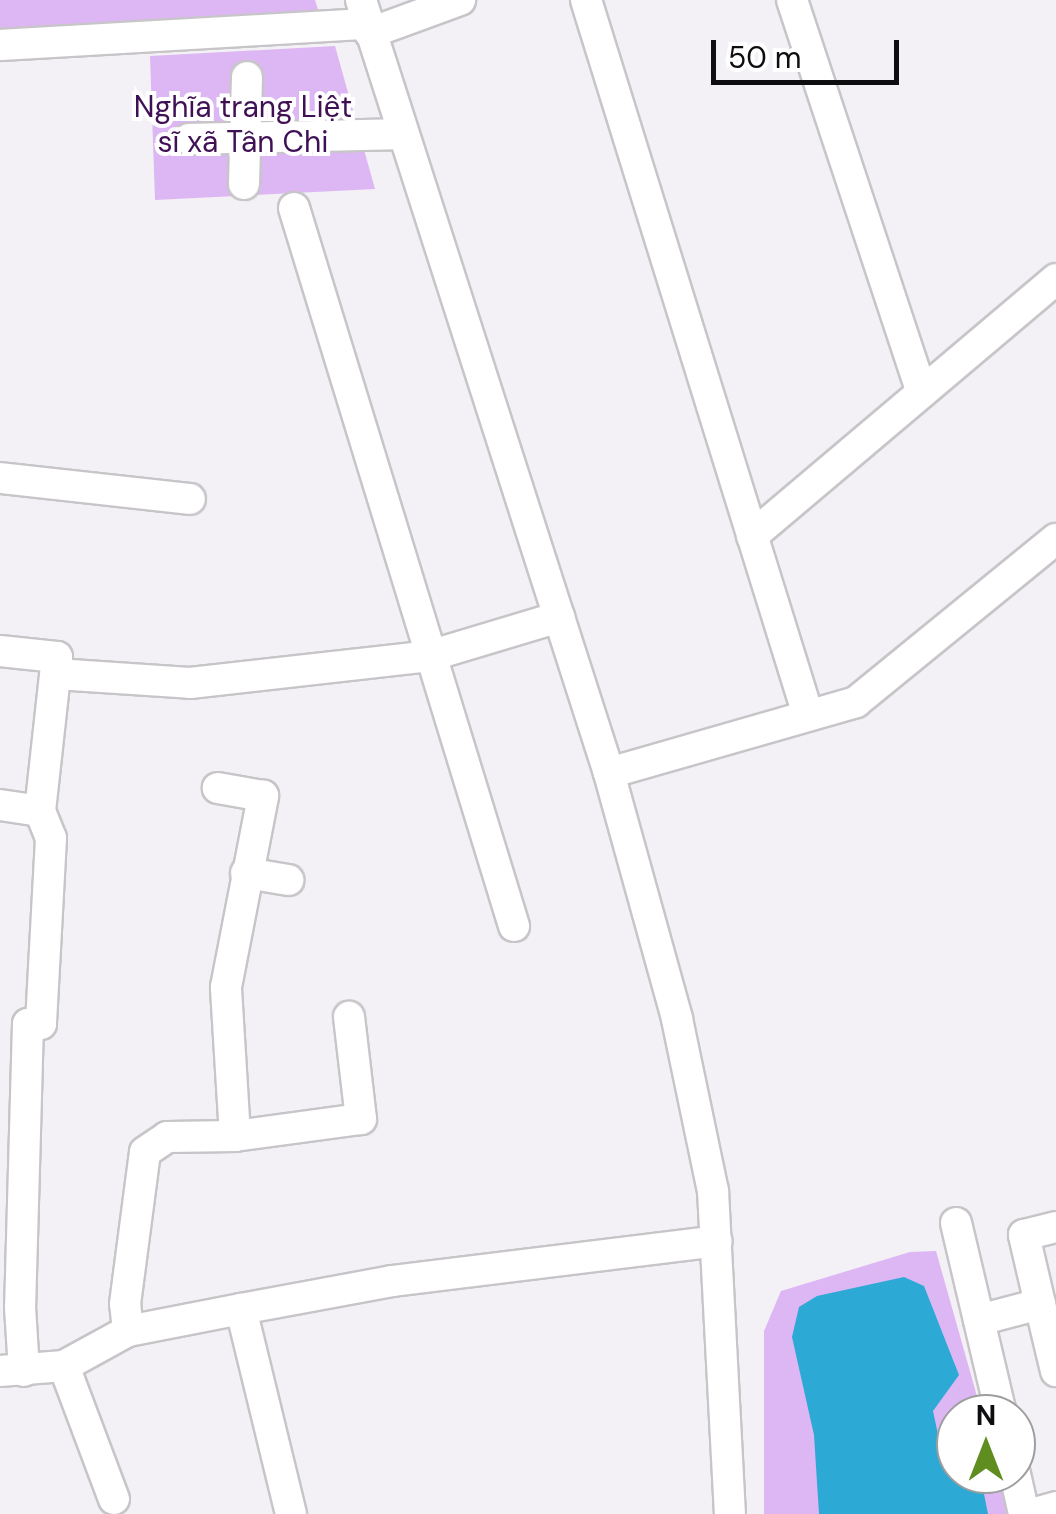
<!DOCTYPE html>
<html>
<head>
<meta charset="utf-8">
<style>
	body { margin:0 }
	#map { position:relative; width:1056px; height:1514px; overflow:hidden; background:#f3f1f5; font-family:"DM Sans",sans-serif }
	div>[style] { position:absolute }
	.green>* { inset:0; background:#ddb6f4 }
	.water>* { inset:0; background:#2ca9d4 }
	.roads { filter:drop-shadow(2px 0 #c8c5c9) drop-shadow(-2px 0 #c8c5c9) drop-shadow(0 2px #c8c5c9) drop-shadow(0 -2px #c8c5c9) }
	.minor>* { height:30px; margin:-15px; padding:0 15px; transform-origin:15px; border-radius:15px; background:#fff }
	span { translate:-50% -50%; white-space:nowrap; text-align:center; line-height:1.15; -webkit-text-stroke:8px #fff; paint-order:stroke }
	.park-label { font-size:30px; color:#401055 }
	.north { position:absolute; left:936px; top:1394px; width:100px; height:100px; box-sizing:border-box; background:#fff; border:2px solid #9f9e9f; border-radius:50%; rotate:0deg; font-size:28px; font-weight:700; line-height:40px; text-align:center; color:#0e0d0f }
	.north::after { content:''; display:block; margin:auto; width:35px; height:45px; background:#5f8d20; clip-path:polygon(50% 0,100% 100%,50% 72%,0 100%) }
	.scale { position:absolute; left:711px; top:40px; width:188px; height:45px; box-sizing:border-box; border:5px solid #0e0d0f; border-top:0; padding-left:12px; font-size:30px; line-height:35px; white-space:nowrap; color:#0e0d0f; -webkit-text-stroke:8px #fff; paint-order:stroke }
</style>
</head>
<body>
<div id="map">
	<div class="green">
		<i style="clip-path:polygon(0 0,315px 0,321px 19px,0 38px)"></i>
		<i style="clip-path:polygon(335px 46px,375px 189px,155px 200px,150px 56px)"></i>
		<i style="clip-path:polygon(936px 1251px,982px 1414px,956px 1414px,956px 1474px,998px 1474px,1010px 1514px,764px 1514px,764px 1331px,781px 1291px,910px 1252px)"></i>
	</div>
	<div class="water">
		<i style="clip-path:polygon(904px 1277px,924px 1286px,959px 1375px,933px 1411px,939px 1439px,956px 1460px,956px 1474px,980px 1474px,988px 1514px,819px 1514px,814px 1435px,792px 1337px,799px 1307px,817px 1296px)"></i>
	</div>
	<div class="roads">
		<div class="minor">
			<i style="left:361px;top:0;width:812px;rotate:72.21deg"></i>
			<i style="left:609px;top:773px;width:255px;rotate:74.5deg"></i>
			<i style="left:677px;top:1019px;width:176px;rotate:78.2deg"></i>
			<i style="left:713px;top:1191px;width:323px;rotate:87deg"></i>
			<i style="left:586px;top:0;width:749px;rotate:72.75deg"></i>
			<i style="left:792px;top:0;width:413px;rotate:71.7deg"></i>
			<i style="left:370px;top:33px;width:96px;rotate:-20.1deg"></i>
			<i style="left:0;top:45px;width:369px;rotate:-3.3deg"></i>
			<i style="left:189px;top:139px;width:214px;rotate:-1.3deg"></i>
			<i style="left:244px;top:184px;width:107px;rotate:-88.4deg"></i>
			<i style="left:294px;top:208px;width:751px;rotate:72.96deg"></i>
			<i style="left:0;top:478px;width:191px;rotate:6.3deg"></i>
			<i style="left:752px;top:536px;width:398px;rotate:-40.2deg"></i>
			<i style="left:0;top:651px;width:57px;rotate:6deg"></i>
			<i style="left:57px;top:657px;width:155px;rotate:96.3deg"></i>
			<i style="left:40px;top:811px;width:29px;rotate:68deg"></i>
			<i style="left:51px;top:838px;width:186px;rotate:93.1deg"></i>
			<i style="left:41px;top:1024px;width:13px;rotate:180deg"></i>
			<i style="left:28px;top:1024px;width:283px;rotate:91.6deg"></i>
			<i style="left:20px;top:1307px;width:64px;rotate:86.4deg"></i>
			<i style="left:56px;top:674px;width:134px;rotate:3.8deg"></i>
			<i style="left:190px;top:683px;width:241px;rotate:-6.4deg"></i>
			<i style="left:429px;top:656px;width:136px;rotate:-16.7deg"></i>
			<i style="left:609px;top:773px;width:257px;rotate:-16deg"></i>
			<i style="left:856px;top:702px;width:258px;rotate:-39.2deg"></i>
			<i style="left:0;top:805px;width:40px;rotate:8.5deg"></i>
			<i style="left:246px;top:873px;width:43px;rotate:9.5deg"></i>
			<i style="left:235px;top:1136px;width:127px;rotate:-7.7deg"></i>
			<i style="left:361px;top:1119px;width:103px;rotate:-96.7deg"></i>
			<i style="left:956px;top:1223px;width:196px;rotate:76.7deg"></i>
			<i style="left:1040px;top:1304px;width:71px;rotate:-103.1deg"></i>
			<i style="left:1024px;top:1235px;width:33px;rotate:-14deg"></i>
			<i style="left:241px;top:1309px;width:211px;rotate:76.3deg"></i>
			<i style="left:979px;top:1320px;width:63px;rotate:-14.7deg"></i>
			<i style="left:1040px;top:1304px;width:69px;rotate:76.6deg"></i>
			<i style="left:128px;top:1331px;width:27px;rotate:-96deg"></i>
			<i style="left:125px;top:1304px;width:153px;rotate:-82.5deg"></i>
			<i style="left:145px;top:1152px;width:27px;rotate:-34deg"></i>
			<i style="left:167px;top:1137px;width:68px;rotate:-0.8deg"></i>
			<i style="left:235px;top:1136px;width:149px;rotate:-93.5deg"></i>
			<i style="left:226px;top:987px;width:195px;rotate:-79deg"></i>
			<i style="left:263px;top:796px;width:46px;rotate:-169.9deg"></i>
			<i style="left:64px;top:1366px;width:142px;rotate:69.4deg"></i>
			<i style="left:0;top:1371px;width:64px;rotate:-4.5deg"></i>
			<i style="left:64px;top:1366px;width:73px;rotate:-28.7deg"></i>
			<i style="left:128px;top:1331px;width:115px;rotate:-11deg"></i>
			<i style="left:241px;top:1309px;width:154px;rotate:-10.5deg"></i>
			<i style="left:392px;top:1281px;width:327px;rotate:-7deg"></i>
			<i style="left:1015px;top:1474px;width:41px;rotate:77.3deg"></i>
			<i style="left:1032px;top:1514px;width:25px;rotate:-16deg"></i>
		</div>
	</div>
	<div class="park-label">
		<span style="left:243px;top:124px">Nghĩa trang Liệt<br>sĩ xã Tân Chi</span>
	</div>
	<div class="north">N</div>
	<div class="scale">50 m</div>
</div>
</body>
</html>
